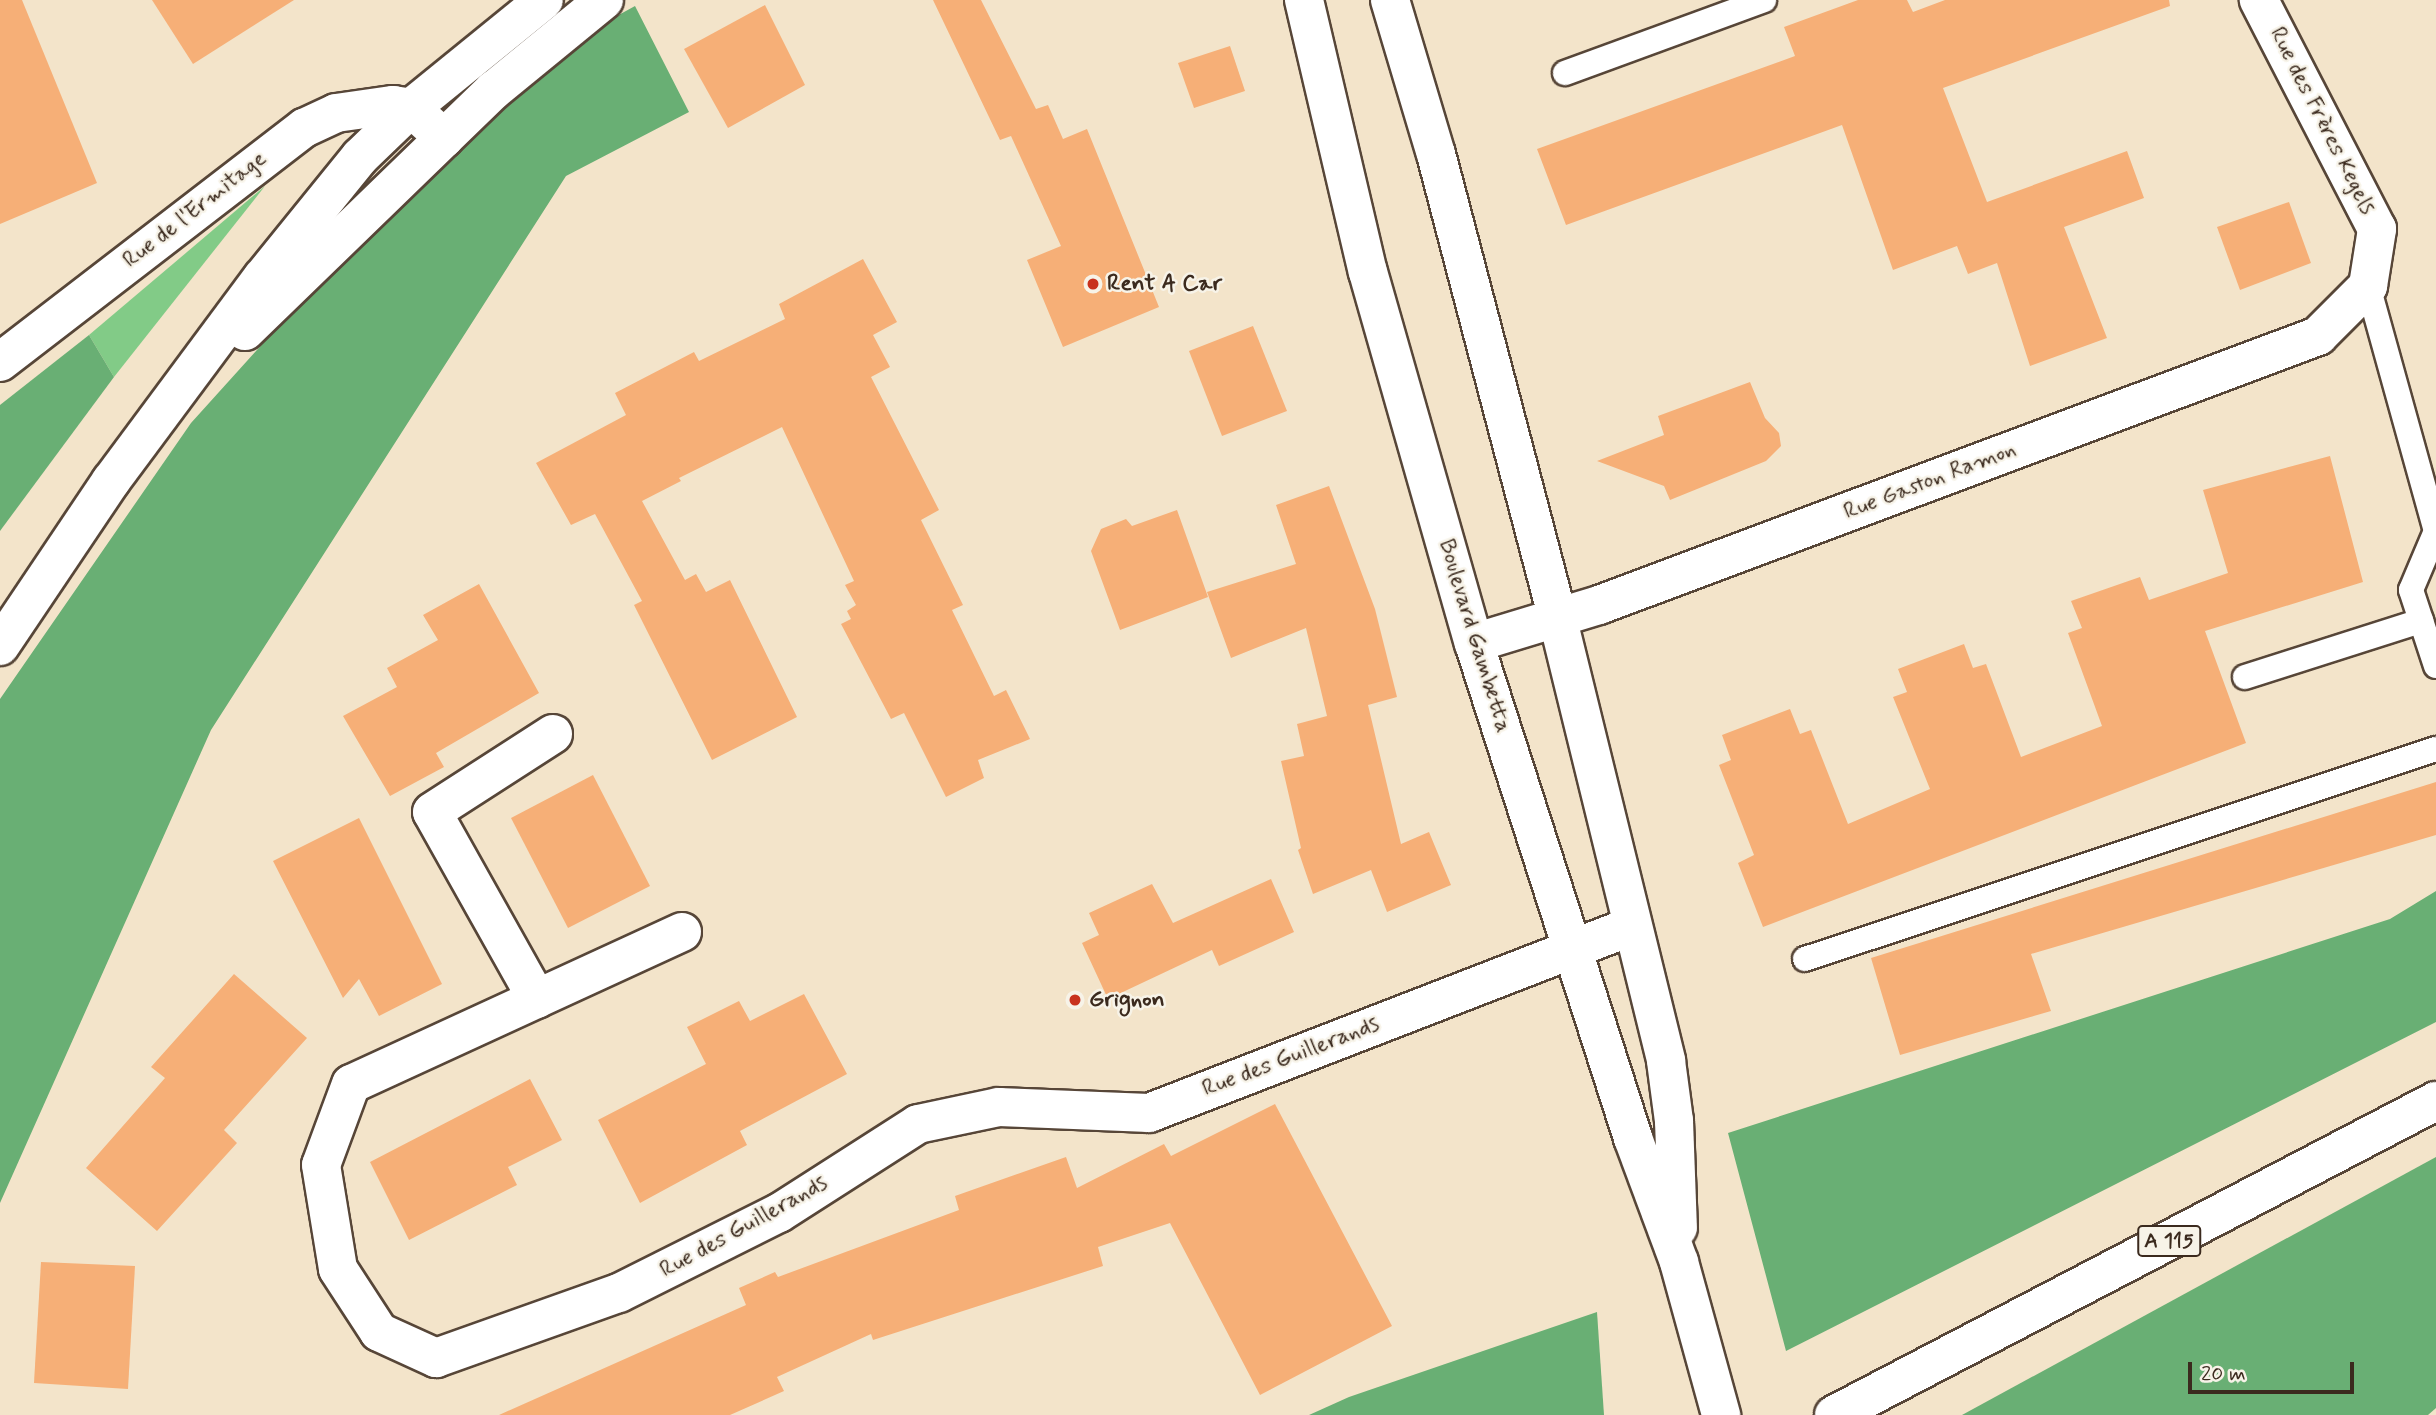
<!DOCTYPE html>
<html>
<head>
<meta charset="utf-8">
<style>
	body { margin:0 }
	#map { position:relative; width:2436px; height:1415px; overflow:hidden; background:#f3e4ca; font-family:Mynerve,sans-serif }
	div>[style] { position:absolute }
	.green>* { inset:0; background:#82cb87 }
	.forest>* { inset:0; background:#69af74 }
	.building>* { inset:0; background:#f6af77 }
	.roads { filter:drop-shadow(2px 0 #574638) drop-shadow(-2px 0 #574638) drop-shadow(0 2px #574638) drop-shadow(0 -2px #574638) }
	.lane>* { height:24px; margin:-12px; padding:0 12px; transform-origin:12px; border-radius:12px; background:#fff }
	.street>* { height:38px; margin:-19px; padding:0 19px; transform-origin:19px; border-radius:19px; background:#fff }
	.secondary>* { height:38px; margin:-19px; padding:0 19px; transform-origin:19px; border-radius:19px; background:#fff }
	.highway>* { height:38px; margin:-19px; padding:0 19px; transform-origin:19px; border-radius:19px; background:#fff }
	.dots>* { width:19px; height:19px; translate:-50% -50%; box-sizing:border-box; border:4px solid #f7f3e8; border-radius:50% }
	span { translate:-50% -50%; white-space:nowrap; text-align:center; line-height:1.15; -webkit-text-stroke:5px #f7f3e8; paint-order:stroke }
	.shield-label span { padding:2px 5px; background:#f7f3e8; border:2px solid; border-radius:5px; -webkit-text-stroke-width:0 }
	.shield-label { font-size:21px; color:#3b2a1e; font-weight:700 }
	.street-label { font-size:23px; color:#3b2a1e }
	.poi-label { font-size:23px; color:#3b2a1e; font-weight:700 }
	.left { translate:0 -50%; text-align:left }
	.scale { position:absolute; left:2188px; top:1362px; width:166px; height:32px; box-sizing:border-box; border:4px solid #3b2a1e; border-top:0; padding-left:9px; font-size:21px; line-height:24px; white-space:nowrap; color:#3b2a1e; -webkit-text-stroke:5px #f7f3e8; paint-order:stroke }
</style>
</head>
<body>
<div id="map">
	<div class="green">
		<i style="clip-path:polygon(265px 186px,114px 377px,89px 335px)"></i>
	</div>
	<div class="forest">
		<i style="clip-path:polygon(635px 6px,689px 112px,566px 176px,211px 730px,0 1203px,0 699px,191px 423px,412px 178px,575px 39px)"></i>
		<i style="clip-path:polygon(89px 335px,114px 377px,0 531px,0 405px)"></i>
		<i style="clip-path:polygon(2436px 891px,2436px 1022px,1786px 1351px,1728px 1133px,2390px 919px)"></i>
		<i style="clip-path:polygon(2436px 1157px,2436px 1408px,2428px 1415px,1962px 1415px)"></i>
		<i style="clip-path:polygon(1597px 1312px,1604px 1415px,1309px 1415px,1349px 1397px)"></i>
	</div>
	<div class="building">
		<i style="clip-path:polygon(0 0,22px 0,97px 183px,0 224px)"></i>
		<i style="clip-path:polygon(152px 0,294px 0,193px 64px)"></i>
		<i style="clip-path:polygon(933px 0,981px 0,1036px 109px,1048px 105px,1063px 139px,1087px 129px,1159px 307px,1063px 347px,1027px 260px,1061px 246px,1011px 136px,1000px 140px)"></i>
		<i style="clip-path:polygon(1858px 0,1907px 0,1913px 12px,1945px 0,2169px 0,2170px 6px,1943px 88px,1987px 202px,2127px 151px,2144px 198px,2064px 227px,2107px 338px,2030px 366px,1997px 263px,1968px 274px,1957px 246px,1893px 270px,1842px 125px,1566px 225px,1537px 149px,1795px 56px,1784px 27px)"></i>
		<i style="clip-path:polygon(765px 5px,805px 85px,728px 128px,684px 49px)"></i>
		<i style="clip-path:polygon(1230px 46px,1245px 91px,1194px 108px,1178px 63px)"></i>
		<i style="clip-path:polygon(2289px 202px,2311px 263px,2240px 290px,2217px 227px)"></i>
		<i style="clip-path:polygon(863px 259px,897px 322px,873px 335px,890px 367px,871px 377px,939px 510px,921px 520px,963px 605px,952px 610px,994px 696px,1006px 690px,1030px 739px,978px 760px,984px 778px,946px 797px,904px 713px,891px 719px,841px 624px,851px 619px,847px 611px,856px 605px,845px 585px,854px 581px,782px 427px,679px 478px,681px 481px,642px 501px,685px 580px,696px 574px,706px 592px,730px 580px,797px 717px,712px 760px,634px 605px,642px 601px,595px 514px,571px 525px,536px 463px,626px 415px,615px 393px,694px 352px,699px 361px,785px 319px,779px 304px)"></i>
		<i style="clip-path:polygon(1253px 326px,1287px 411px,1222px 436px,1189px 351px)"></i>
		<i style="clip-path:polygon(1750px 382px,1765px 418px,1779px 433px,1781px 446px,1766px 461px,1670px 500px,1664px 486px,1597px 461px,1664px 435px,1658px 416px)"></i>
		<i style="clip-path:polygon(2330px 456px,2363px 582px,2205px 631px,2246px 743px,1763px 927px,1738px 863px,1754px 855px,1719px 765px,1731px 760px,1722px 735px,1790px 709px,1800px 734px,1811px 730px,1848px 824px,1930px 789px,1893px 697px,1907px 692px,1898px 669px,1964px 644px,1973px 668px,1986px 664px,2021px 757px,2102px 726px,2068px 633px,2082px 628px,2071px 601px,2140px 577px,2149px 600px,2228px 573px,2203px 490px)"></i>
		<i style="clip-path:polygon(1329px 486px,1375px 609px,1397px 697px,1368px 705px,1401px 844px,1429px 832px,1451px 885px,1387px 912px,1371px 870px,1313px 894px,1298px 850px,1301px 848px,1281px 761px,1304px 756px,1297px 724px,1327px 716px,1306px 628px,1231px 658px,1207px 592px,1296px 564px,1276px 505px)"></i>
		<i style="clip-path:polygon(1177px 510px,1208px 597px,1120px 630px,1091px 551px,1101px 529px,1126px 519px,1132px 526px)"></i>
		<i style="clip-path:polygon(479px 584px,539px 693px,436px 753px,444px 767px,390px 796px,343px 716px,397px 687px,387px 668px,438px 640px,423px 615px)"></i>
		<i style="clip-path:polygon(593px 775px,650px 886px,568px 928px,511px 818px)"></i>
		<i style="clip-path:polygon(2436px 782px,2436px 835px,2031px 954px,2051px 1011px,1900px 1055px,1871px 958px)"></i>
		<i style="clip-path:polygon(359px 818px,442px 984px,379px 1016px,359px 979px,343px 998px,273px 861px)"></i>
		<i style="clip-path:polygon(1271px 879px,1294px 932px,1219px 966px,1212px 950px,1108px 999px,1082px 943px,1099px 935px,1089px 913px,1152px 884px,1173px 923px)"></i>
		<i style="clip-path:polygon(234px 974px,307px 1038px,224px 1130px,237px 1143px,157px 1231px,86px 1168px,165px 1078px,151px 1067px)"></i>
		<i style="clip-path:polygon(804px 994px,847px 1074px,740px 1131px,747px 1145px,640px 1203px,598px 1120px,706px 1064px,687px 1027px,739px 1001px,750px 1021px)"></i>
		<i style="clip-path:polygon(530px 1079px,562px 1140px,508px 1167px,517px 1185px,409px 1240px,370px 1162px)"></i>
		<i style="clip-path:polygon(1275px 1104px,1392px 1326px,1260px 1395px,1170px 1223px,1098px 1247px,1103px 1266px,873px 1340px,871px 1334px,777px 1377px,784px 1391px,730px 1415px,499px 1415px,746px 1305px,739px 1288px,775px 1272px,778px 1277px,959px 1210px,955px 1196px,1066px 1157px,1077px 1188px,1164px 1144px,1171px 1156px)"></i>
		<i style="clip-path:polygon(41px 1262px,135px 1266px,128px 1389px,34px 1383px)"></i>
	</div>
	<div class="roads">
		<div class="lane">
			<i style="left:1565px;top:73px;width:212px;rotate:-20.1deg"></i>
			<i style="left:2368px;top:286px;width:254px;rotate:74.5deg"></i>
			<i style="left:2436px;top:531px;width:64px;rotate:113deg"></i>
			<i style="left:2411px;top:590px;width:80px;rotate:71.8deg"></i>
			<i style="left:2245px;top:677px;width:185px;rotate:-17.7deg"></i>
			<i style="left:1805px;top:959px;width:665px;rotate:-18.41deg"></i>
		</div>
		<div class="street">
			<i style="left:0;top:362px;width:384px;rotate:-37.6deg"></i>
			<i style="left:304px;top:128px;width:35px;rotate:-25deg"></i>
			<i style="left:336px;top:113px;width:58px;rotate:-8deg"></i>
			<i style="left:393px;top:105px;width:18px;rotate:9deg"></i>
			<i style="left:411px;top:108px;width:45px;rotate:42.3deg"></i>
			<i style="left:1474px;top:643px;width:131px;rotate:-16.9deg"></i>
			<i style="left:1599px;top:605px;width:768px;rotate:-20.51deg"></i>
			<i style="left:2318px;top:336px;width:71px;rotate:-45deg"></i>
			<i style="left:2368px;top:286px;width:58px;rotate:-81deg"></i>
			<i style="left:2377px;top:229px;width:258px;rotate:-117.3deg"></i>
			<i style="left:682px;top:932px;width:364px;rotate:155.3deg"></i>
			<i style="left:351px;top:1084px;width:86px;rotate:110.3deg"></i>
			<i style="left:321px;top:1165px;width:105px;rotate:80.7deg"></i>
			<i style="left:338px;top:1269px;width:75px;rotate:56.9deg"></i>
			<i style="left:379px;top:1332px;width:63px;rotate:24.5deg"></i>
			<i style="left:436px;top:1358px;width:194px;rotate:-19.6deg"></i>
			<i style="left:619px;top:1293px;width:179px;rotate:-26.6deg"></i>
			<i style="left:779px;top:1213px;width:165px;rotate:-32.6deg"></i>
			<i style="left:918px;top:1124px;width:83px;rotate:-11.9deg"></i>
			<i style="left:999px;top:1107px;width:150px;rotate:2.3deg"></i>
			<i style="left:1149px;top:1113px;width:518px;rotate:-21.16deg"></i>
			<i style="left:537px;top:999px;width:214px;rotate:-119.3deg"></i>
			<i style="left:432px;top:812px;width:144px;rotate:-32.8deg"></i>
		</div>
		<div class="secondary">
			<i style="left:1304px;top:0;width:279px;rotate:76.8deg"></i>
			<i style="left:1368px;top:272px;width:386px;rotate:74.1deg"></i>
			<i style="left:1474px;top:643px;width:520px;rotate:72.19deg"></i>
			<i style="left:1633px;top:1138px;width:132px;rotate:69.6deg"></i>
			<i style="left:1679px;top:1262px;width:159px;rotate:74.6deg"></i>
			<i style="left:1390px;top:0;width:161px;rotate:73.4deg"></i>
			<i style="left:1436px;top:154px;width:482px;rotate:75.3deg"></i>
			<i style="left:1558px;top:620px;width:454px;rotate:76.2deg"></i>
			<i style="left:1666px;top:1061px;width:61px;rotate:82.4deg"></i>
			<i style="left:1674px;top:1121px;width:107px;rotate:87.9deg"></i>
			<i style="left:245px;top:331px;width:347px;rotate:-44.1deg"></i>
			<i style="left:494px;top:90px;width:142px;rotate:-39.3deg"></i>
			<i style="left:0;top:646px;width:199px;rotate:-56.1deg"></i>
			<i style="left:111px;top:481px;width:253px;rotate:-53.4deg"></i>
			<i style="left:262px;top:278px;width:156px;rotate:-51deg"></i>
			<i style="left:360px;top:157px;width:71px;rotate:-43.9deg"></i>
			<i style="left:411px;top:108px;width:171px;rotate:-39.1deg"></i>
		</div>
		<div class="highway">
			<i style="left:1834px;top:1415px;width:679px;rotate:-27.55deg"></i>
		</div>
	</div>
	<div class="dots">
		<i style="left:1093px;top:284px;background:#c8321e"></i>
		<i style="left:1075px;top:1000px;background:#c8321e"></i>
	</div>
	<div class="shield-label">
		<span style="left:2169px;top:1241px">A 115</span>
	</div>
	<div class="street-label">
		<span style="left:2322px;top:121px;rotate:63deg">Rue des Frères Kegels</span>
		<span style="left:195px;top:210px;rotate:-38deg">Rue de l'Ermitage</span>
		<span style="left:1930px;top:481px;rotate:-21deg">Rue Gaston Ramon</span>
		<span style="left:1474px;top:636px;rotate:73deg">Boulevard Gambetta</span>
		<span style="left:1291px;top:1057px;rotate:-21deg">Rue des Guillerands</span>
		<span style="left:744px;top:1227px;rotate:-29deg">Rue des Guillerands</span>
	</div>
	<div class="poi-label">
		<span class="left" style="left:1107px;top:284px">Rent A Car</span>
		<span class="left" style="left:1089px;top:1000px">Grignon</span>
	</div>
	<div class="scale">20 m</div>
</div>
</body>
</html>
